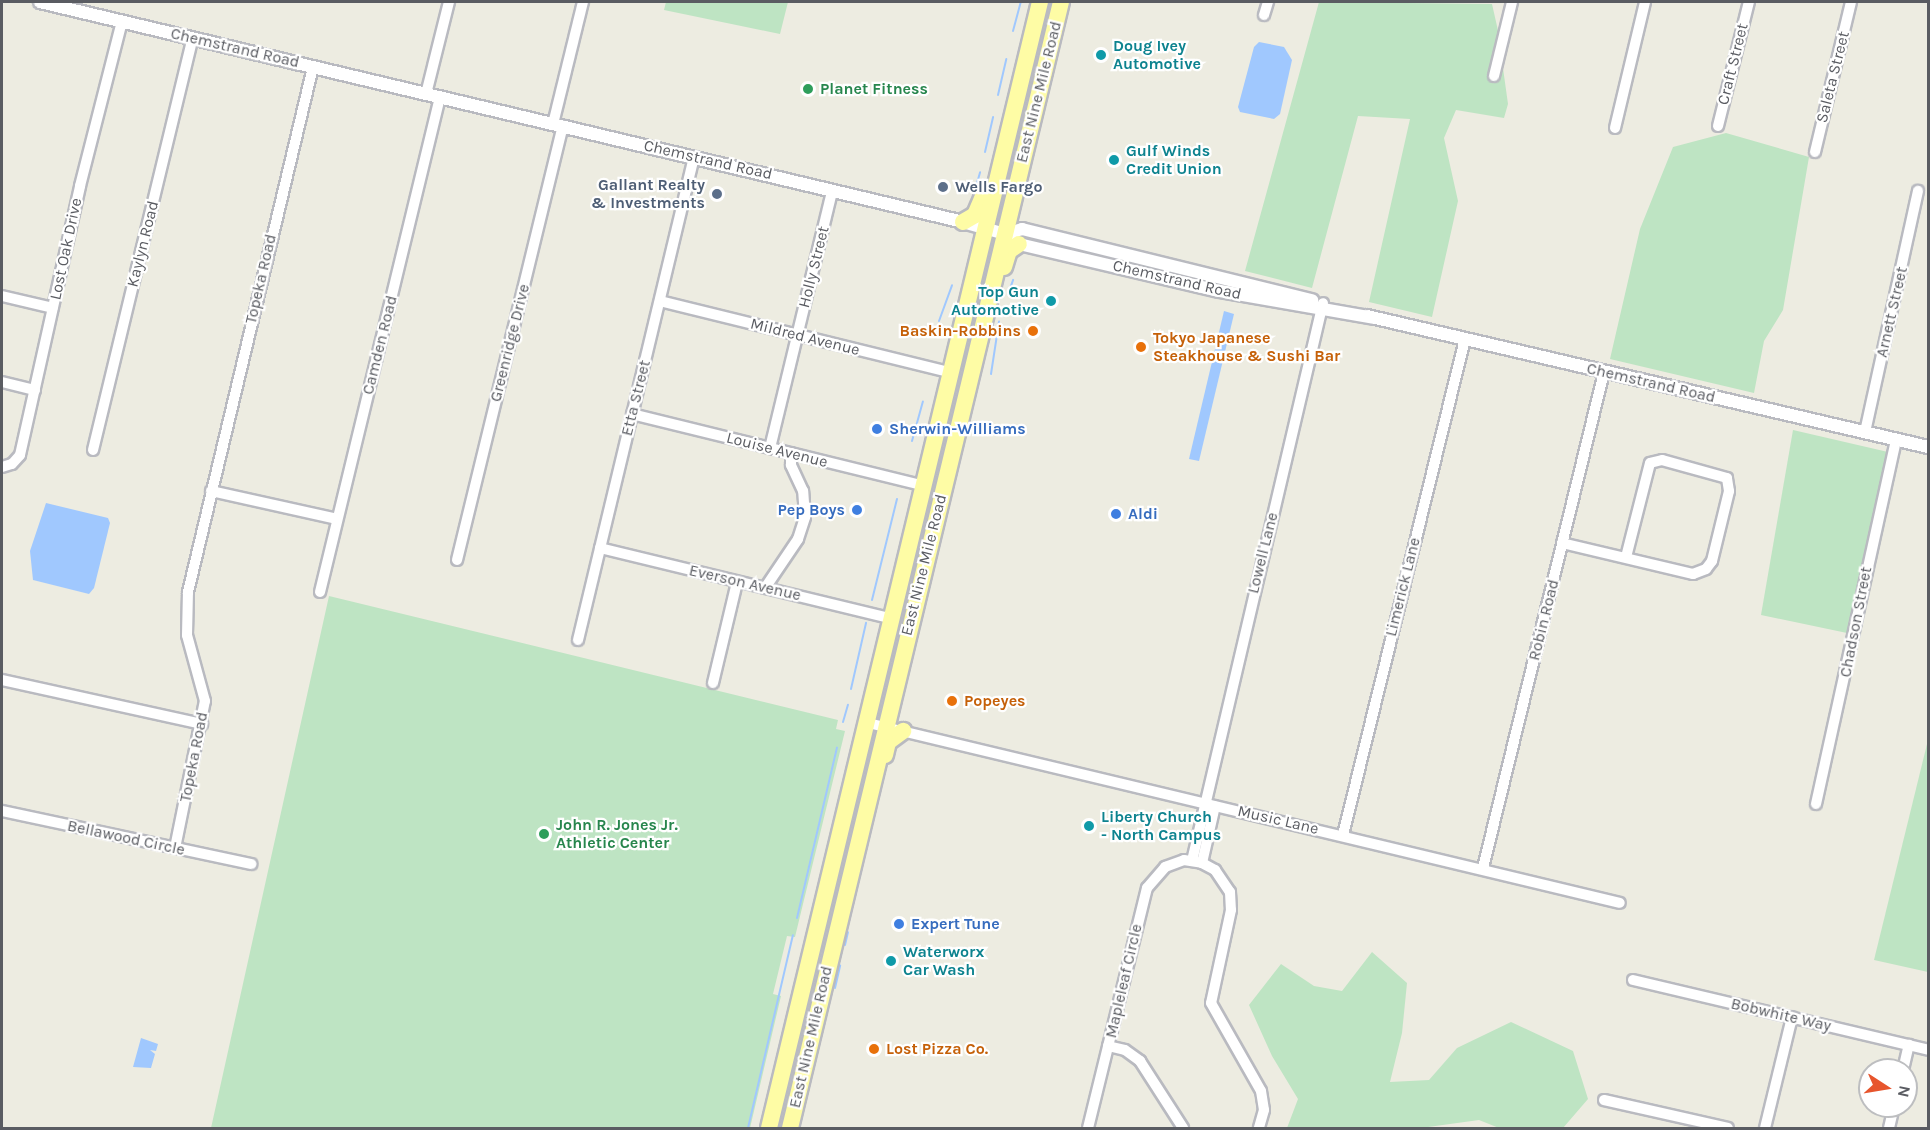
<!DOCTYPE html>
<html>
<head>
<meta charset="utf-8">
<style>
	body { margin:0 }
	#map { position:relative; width:1930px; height:1130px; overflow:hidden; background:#edece1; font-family:Karla,sans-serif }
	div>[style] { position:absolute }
	.green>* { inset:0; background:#bee4c3 }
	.water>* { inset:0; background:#a0c8fe }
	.stream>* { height:2px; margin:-1px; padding:0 1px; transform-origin:1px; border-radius:1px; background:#a0c8fe }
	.roads { filter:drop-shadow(2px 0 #b9bac0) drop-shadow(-2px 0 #b9bac0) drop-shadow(0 2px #b9bac0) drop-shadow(0 -2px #b9bac0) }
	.minor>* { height:10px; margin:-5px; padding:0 5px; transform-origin:5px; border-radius:5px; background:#fff }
	.tertiary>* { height:12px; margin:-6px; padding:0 6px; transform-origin:6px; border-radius:6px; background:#fff }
	.primary>* { height:16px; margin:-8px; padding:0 8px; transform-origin:8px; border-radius:8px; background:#fefca5 }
	.dots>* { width:16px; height:16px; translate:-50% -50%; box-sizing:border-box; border:3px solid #fff; border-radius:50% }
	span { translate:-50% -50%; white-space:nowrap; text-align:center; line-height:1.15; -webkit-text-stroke:4.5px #fff; paint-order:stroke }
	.culture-label { font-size:16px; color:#0d838f; font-weight:700 }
	.left { translate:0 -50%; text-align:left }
	.right { translate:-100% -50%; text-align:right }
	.street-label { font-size:16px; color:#5a5c62 }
	.leisure-label { font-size:16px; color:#27864d; font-weight:700 }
	.service-label { font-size:16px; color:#4e5e75; font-weight:700 }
	.food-label { font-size:16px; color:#c56008; font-weight:700 }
	.shop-label { font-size:16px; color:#366cbe; font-weight:700 }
	.frame { position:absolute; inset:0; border:3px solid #5a5c62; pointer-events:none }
	.north { position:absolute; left:1858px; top:1058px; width:60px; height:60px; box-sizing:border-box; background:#fff; border:2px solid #bdbec0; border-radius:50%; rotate:102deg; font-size:16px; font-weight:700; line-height:24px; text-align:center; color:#5a5c62 }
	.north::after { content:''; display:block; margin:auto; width:21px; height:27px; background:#e7552d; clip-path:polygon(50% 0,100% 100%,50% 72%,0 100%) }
</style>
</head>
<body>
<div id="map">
	<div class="green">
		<i style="clip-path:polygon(666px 2px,788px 2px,780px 34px,664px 10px)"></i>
		<i style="clip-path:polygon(1319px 2px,1492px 4px,1499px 35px,1488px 79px,1497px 81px,1502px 61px,1508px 104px,1504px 118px,1456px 110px,1444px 138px,1458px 201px,1432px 317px,1369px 302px,1410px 119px,1358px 116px,1312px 288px,1245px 271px)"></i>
		<i style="clip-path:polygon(1726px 133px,1809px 157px,1783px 310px,1764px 341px,1754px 393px,1610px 359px,1640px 229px,1673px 147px)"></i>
		<i style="clip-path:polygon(1793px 430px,1888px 452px,1847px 633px,1761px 615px)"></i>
		<i style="clip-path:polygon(329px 596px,838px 720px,836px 729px,845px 731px,795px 937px,787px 936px,773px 994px,781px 996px,750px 1128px,211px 1128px)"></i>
		<i style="clip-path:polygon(1928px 740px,1928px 972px,1874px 960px)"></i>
		<i style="clip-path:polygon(1372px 952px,1407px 983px,1402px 1033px,1390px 1082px,1429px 1080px,1457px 1048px,1511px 1022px,1573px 1051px,1588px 1099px,1563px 1128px,1499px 1128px,1479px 1120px,1421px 1128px,1287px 1128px,1298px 1099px,1272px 1056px,1249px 1005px,1281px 964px,1314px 986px,1342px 991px)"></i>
	</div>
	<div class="water">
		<i style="clip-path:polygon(1259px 42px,1284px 47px,1292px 60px,1280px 114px,1274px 119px,1240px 112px,1238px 107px,1254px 47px)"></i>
		<i style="clip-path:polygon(1224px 311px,1234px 314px,1199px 461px,1189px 459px)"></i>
		<i style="clip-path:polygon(46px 503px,108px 518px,110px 523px,94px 588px,89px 594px,33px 580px,30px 551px)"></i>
		<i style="clip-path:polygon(141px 1038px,158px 1044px,156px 1051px,150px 1050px,155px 1054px,151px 1068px,133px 1067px)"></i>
	</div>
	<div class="stream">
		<i style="left:1013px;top:31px;width:30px;rotate:-75deg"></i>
		<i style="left:998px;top:95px;width:37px;rotate:-77deg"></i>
		<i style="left:985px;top:152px;width:36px;rotate:-77deg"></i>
		<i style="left:971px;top:204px;width:33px;rotate:-74deg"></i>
		<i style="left:1008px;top:294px;width:15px;rotate:-70deg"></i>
		<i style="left:939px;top:321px;width:38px;rotate:-70deg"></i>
		<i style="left:991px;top:374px;width:53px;rotate:-81.3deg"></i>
		<i style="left:912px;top:441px;width:41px;rotate:-74.6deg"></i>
		<i style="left:872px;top:600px;width:104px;rotate:-76.1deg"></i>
		<i style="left:851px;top:689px;width:68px;rotate:-77.2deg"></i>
		<i style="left:843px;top:722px;width:18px;rotate:-74deg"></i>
		<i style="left:797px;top:918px;width:175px;rotate:-76.8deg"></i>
		<i style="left:845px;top:945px;width:13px;rotate:-77deg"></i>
		<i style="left:835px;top:988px;width:23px;rotate:-77deg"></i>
		<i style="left:748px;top:1128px;width:198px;rotate:-76.9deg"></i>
	</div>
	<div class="roads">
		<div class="minor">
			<i style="left:1264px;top:15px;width:14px;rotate:-73deg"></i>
			<i style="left:1494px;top:76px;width:76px;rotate:-76.3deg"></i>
			<i style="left:426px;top:94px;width:95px;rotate:-76deg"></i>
			<i style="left:553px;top:124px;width:126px;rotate:-76.2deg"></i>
			<i style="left:1718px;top:126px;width:128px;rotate:-76deg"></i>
			<i style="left:1615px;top:128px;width:130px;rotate:-76.6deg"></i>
			<i style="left:1815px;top:152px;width:154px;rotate:-76.5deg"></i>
			<i style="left:2px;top:296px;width:52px;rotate:13.2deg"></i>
			<i style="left:660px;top:301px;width:298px;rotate:13.8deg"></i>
			<i style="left:2px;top:382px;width:34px;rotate:14deg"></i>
			<i style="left:632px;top:414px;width:299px;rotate:13.8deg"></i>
			<i style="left:1865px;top:432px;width:247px;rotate:-77.6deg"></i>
			<i style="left:770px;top:448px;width:264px;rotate:-76.4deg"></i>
			<i style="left:93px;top:450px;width:424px;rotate:-76.4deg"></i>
			<i style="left:2px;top:467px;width:10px;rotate:-17deg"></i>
			<i style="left:12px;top:464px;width:12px;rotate:-48deg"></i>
			<i style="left:20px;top:455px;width:276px;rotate:-77.4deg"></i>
			<i style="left:80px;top:186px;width:170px;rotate:-75.7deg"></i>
			<i style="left:211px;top:491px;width:129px;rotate:12.5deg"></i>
			<i style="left:1562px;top:543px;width:135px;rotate:13.3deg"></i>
			<i style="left:1693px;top:574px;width:14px;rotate:-21deg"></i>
			<i style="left:1706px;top:569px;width:10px;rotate:-53deg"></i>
			<i style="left:1712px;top:561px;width:72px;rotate:-76.3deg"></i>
			<i style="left:1729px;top:491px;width:13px;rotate:-99deg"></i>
			<i style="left:1727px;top:478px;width:67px;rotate:-164.5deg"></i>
			<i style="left:1662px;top:460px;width:12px;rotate:166deg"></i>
			<i style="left:1650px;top:463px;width:97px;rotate:104.3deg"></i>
			<i style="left:600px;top:548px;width:297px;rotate:13.6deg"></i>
			<i style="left:457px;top:560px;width:447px;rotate:-76.3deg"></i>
			<i style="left:765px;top:588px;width:59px;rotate:-56deg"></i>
			<i style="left:798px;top:539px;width:23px;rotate:-72deg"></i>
			<i style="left:805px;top:517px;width:26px;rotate:-94deg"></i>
			<i style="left:803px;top:491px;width:29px;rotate:-115deg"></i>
			<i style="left:791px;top:465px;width:12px;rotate:-90deg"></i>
			<i style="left:320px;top:592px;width:509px;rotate:-76.37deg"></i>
			<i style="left:578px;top:640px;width:497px;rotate:-76.5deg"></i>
			<i style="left:2px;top:680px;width:205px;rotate:12.4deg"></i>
			<i style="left:713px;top:683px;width:104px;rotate:-76.6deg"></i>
			<i style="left:864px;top:722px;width:777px;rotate:13.46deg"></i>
			<i style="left:1816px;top:804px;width:373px;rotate:-77.6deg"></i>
			<i style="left:2px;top:811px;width:255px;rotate:12deg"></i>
			<i style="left:1343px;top:835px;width:511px;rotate:-76.18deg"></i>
			<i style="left:175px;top:848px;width:150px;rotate:-78.5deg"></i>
			<i style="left:205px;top:701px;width:68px;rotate:-105.3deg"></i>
			<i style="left:187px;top:635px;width:43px;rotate:-88.7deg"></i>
			<i style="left:188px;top:592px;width:540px;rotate:-76.61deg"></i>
			<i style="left:1192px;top:861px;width:573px;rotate:-76.79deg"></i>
			<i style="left:1202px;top:863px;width:58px;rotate:-77.2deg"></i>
			<i style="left:1483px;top:868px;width:511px;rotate:-76.29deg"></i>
			<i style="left:1633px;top:980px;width:303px;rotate:13.3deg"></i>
			<i style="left:1108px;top:1046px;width:17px;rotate:13deg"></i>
			<i style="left:1125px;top:1050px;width:19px;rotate:36deg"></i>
			<i style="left:1140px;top:1061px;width:80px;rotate:57.3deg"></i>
			<i style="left:1903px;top:1070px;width:26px;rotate:-77deg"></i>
			<i style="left:1604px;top:1100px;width:127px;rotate:12.7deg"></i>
			<i style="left:1088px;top:1128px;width:247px;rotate:-76.2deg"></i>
			<i style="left:1147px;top:888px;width:28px;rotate:-49deg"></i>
			<i style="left:1165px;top:867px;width:20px;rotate:-20deg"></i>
			<i style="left:1184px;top:860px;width:18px;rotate:9deg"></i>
			<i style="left:1202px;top:863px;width:15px;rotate:28deg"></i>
			<i style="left:1215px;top:870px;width:27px;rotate:56deg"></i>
			<i style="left:1230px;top:892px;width:18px;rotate:87deg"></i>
			<i style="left:1231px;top:910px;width:95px;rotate:102.1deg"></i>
			<i style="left:1211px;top:1003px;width:101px;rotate:60.4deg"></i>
			<i style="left:1261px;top:1091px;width:19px;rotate:81deg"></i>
			<i style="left:1264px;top:1110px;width:19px;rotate:106deg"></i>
			<i style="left:1765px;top:1128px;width:114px;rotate:-76.3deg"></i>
			<i style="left:1889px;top:1128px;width:23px;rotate:-77deg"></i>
		</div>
		<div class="tertiary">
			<i style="left:40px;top:2px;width:945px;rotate:13.4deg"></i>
			<i style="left:959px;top:221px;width:48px;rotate:15.8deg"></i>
			<i style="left:1005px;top:234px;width:17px;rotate:36deg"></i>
			<i style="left:1019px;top:244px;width:206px;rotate:13.2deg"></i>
			<i style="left:1220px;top:291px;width:156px;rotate:9.9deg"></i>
			<i style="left:1005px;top:234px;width:18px;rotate:-16deg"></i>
			<i style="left:1022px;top:229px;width:299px;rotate:13.8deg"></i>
			<i style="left:1367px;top:316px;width:576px;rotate:13.14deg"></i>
		</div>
		<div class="primary">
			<i style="left:963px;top:222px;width:14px;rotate:-30deg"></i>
			<i style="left:975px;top:215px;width:23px;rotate:-67deg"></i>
			<i style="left:1004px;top:267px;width:17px;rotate:-73deg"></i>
			<i style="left:1009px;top:251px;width:12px;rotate:-35deg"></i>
			<i style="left:885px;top:755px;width:13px;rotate:-77deg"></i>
			<i style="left:888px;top:742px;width:19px;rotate:-36deg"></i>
			<i style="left:769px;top:1128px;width:1158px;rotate:-76.47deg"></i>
			<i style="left:790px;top:1128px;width:1158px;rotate:-76.47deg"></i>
		</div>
	</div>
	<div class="dots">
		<i style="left:1101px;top:55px;background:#0f9aa8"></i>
		<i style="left:808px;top:89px;background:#2e9e5b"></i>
		<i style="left:1114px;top:160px;background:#0f9aa8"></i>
		<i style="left:943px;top:187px;background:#5c6f8a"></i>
		<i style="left:717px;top:194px;background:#5c6f8a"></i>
		<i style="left:1051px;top:301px;background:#0f9aa8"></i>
		<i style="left:1033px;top:331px;background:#e8710a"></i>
		<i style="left:1141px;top:347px;background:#e8710a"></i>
		<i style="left:877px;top:429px;background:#3f7fe0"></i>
		<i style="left:857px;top:510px;background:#3f7fe0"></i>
		<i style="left:1116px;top:514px;background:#3f7fe0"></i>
		<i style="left:952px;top:701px;background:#e8710a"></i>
		<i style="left:1089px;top:826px;background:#0f9aa8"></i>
		<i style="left:544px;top:834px;background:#2e9e5b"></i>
		<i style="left:899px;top:924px;background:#3f7fe0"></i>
		<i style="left:891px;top:961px;background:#0f9aa8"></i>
		<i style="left:874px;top:1049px;background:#e8710a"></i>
	</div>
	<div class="culture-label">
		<span class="left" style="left:1113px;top:55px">Doug Ivey<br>Automotive</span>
		<span class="left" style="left:1126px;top:160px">Gulf Winds<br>Credit Union</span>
		<span class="right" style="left:1039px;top:301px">Top Gun<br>Automotive</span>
		<span class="left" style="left:1101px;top:826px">Liberty Church<br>- North Campus</span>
		<span class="left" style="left:903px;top:961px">Waterworx<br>Car Wash</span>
	</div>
	<div class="street-label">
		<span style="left:235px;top:48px;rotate:13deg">Chemstrand Road</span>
		<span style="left:1733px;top:64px;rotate:-76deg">Craft Street</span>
		<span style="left:1833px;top:77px;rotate:-76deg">Saleta Street</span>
		<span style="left:1039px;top:92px;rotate:-76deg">East Nine Mile Road</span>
		<span style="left:708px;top:160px;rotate:13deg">Chemstrand Road</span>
		<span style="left:143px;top:244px;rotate:-76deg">Kaylyn Road</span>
		<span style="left:66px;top:249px;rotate:-78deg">Lost Oak Drive</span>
		<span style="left:814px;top:267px;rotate:-76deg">Holly Street</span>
		<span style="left:261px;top:279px;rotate:-77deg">Topeka Road</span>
		<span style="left:1177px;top:280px;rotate:13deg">Chemstrand Road</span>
		<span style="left:1892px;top:312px;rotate:-77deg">Arnett Street</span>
		<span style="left:805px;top:337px;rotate:14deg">Mildred Avenue</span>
		<span style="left:510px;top:343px;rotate:-76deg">Greenridge Drive</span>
		<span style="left:380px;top:345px;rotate:-76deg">Camden Road</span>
		<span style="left:1651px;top:383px;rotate:13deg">Chemstrand Road</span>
		<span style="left:636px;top:398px;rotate:-76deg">Etta Street</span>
		<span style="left:777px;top:450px;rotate:14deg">Louise Avenue</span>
		<span style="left:1263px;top:553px;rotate:-76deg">Lowell Lane</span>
		<span style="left:924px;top:565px;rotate:-76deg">East Nine Mile Road</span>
		<span style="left:745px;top:583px;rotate:13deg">Everson Avenue</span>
		<span style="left:1403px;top:587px;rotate:-76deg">Limerick Lane</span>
		<span style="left:1544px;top:620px;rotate:-76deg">Robin Road</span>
		<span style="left:1856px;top:622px;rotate:-79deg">Chadson Street</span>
		<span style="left:194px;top:757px;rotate:-79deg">Topeka Road</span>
		<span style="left:1278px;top:820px;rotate:13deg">Music Lane</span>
		<span style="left:126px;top:838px;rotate:12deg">Bellawood Circle</span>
		<span style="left:1124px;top:981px;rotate:-77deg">Mapleleaf Circle</span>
		<span style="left:1781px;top:1015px;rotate:13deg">Bobwhite Way</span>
		<span style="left:811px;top:1037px;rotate:-77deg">East Nine Mile Road</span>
	</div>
	<div class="leisure-label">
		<span class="left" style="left:820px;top:89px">Planet Fitness</span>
		<span class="left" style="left:556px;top:834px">John R. Jones Jr.<br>Athletic Center</span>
	</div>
	<div class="service-label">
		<span class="right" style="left:705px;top:194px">Gallant Realty<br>&amp; Investments</span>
		<span class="left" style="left:955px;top:187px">Wells Fargo</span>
	</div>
	<div class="food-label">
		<span class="right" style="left:1021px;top:331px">Baskin-Robbins</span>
		<span class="left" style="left:1153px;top:347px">Tokyo Japanese<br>Steakhouse &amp; Sushi Bar</span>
		<span class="left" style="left:964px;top:701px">Popeyes</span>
		<span class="left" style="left:886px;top:1049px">Lost Pizza Co.</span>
	</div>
	<div class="shop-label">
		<span class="left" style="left:889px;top:429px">Sherwin-Williams</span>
		<span class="right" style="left:845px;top:510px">Pep Boys</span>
		<span class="left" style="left:1128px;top:514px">Aldi</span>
		<span class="left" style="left:911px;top:924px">Expert Tune</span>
	</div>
	<div class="frame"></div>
	<div class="north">N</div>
</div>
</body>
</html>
